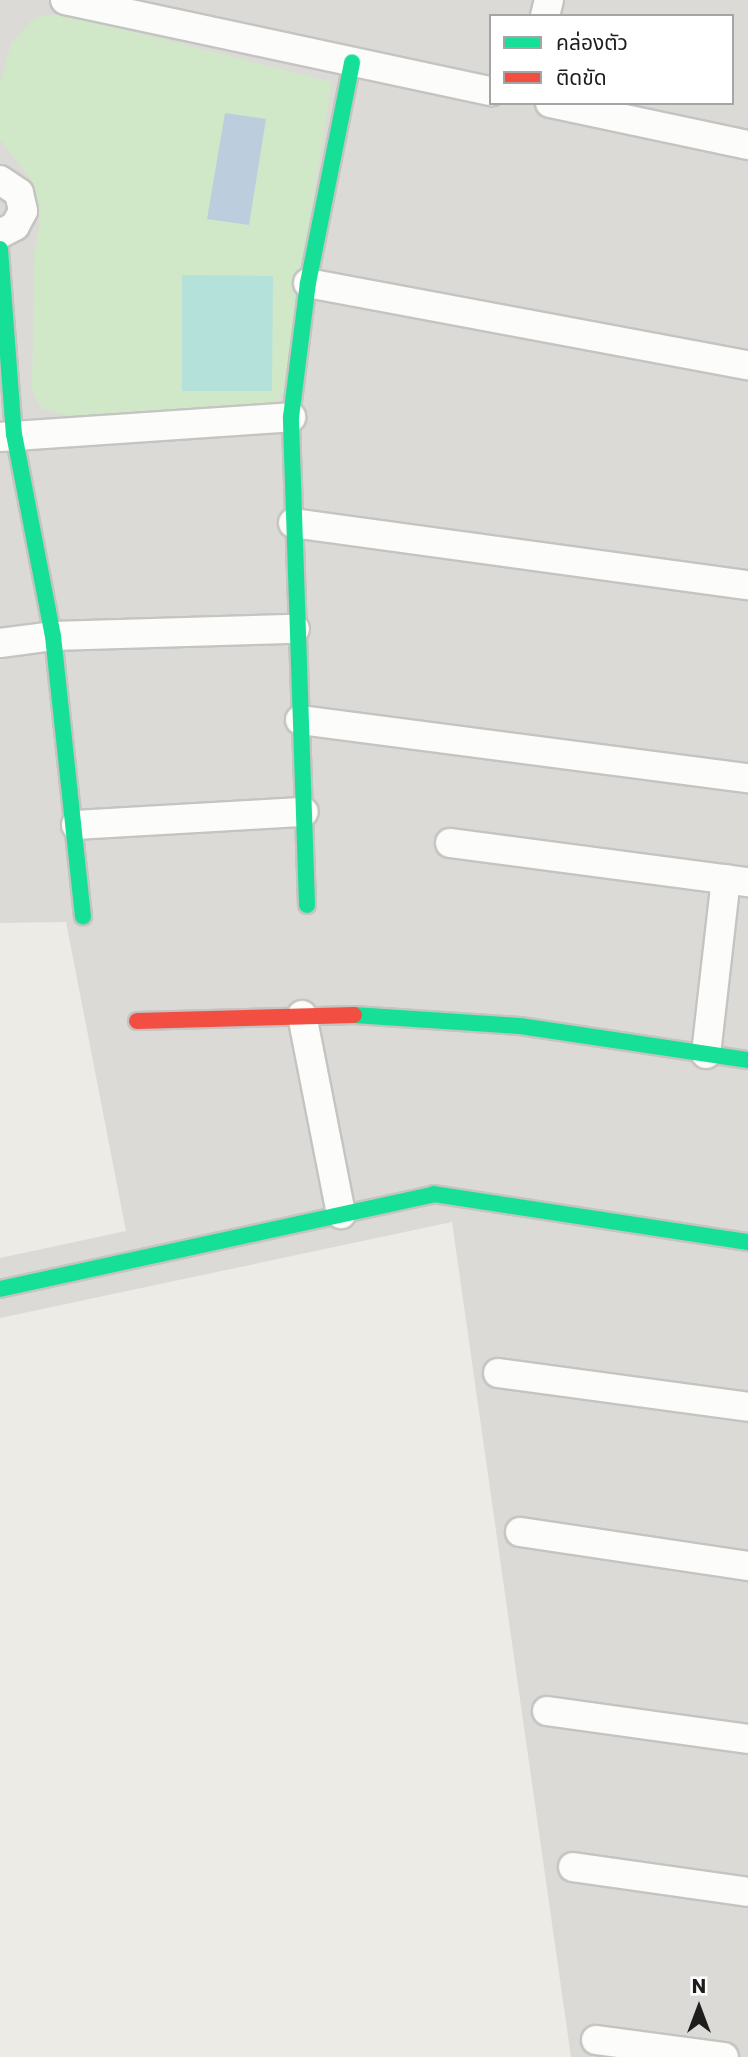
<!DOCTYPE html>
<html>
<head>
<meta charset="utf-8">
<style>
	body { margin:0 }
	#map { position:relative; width:748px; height:2057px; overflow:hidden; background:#ecebe6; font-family:Poppins,"Noto Sans Thai",sans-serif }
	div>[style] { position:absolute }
	.residential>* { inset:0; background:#dbdad7 }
	.grass>* { inset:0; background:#d0e8c7 }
	.pitch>* { inset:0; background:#b4e1d9 }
	.water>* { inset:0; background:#bccddd }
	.roads { filter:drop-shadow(2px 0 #c4c4c2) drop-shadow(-2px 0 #c4c4c2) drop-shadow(0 2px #c4c4c2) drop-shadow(0 -2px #c4c4c2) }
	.street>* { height:28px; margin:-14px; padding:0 14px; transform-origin:14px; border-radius:14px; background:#fcfcfb }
	.fast>* { height:16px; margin:-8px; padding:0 8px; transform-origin:8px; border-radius:8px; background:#16e098 }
	.jam>* { height:16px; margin:-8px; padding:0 8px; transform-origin:8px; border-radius:8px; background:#f24e42 }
	span { translate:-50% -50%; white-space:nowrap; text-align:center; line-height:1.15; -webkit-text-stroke:6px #fff; paint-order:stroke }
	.legend { position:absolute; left:489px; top:14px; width:245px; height:91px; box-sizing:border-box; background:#fff; border:2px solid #a5a5a5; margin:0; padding:9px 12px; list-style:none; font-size:21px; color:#1d1d1d }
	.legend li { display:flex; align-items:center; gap:14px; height:35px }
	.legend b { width:35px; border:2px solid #a5a5a5 }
	.north { position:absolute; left:664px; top:1973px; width:70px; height:70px; -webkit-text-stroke:5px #fff; paint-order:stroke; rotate:0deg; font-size:19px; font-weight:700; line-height:28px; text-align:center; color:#1d1d1d }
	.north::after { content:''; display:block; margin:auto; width:24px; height:32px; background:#1d1d1d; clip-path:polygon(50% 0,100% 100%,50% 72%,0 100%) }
</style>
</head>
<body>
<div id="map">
	<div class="residential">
		<i style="clip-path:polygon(evenodd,0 0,748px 0,748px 2057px,571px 2057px,452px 1222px,0 1318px,0 1258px,126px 1231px,66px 922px,0 923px,0 0,491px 16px,732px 16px,732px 103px,491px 103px,491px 16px)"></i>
	</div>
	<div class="grass">
		<i style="clip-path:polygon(63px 14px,332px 82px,283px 393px,271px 408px,71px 416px,42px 409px,32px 392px,34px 253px,40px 225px,33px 183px,0 139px,0 84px,11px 43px,35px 17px)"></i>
	</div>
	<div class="pitch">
		<i style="clip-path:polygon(182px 275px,273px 276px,272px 391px,182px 391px)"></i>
	</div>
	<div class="water">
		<i style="clip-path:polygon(225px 113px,266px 119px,249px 225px,207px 219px)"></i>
	</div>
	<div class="roads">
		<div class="street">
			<i style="left:65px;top:0;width:436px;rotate:12.1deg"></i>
			<i style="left:545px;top:16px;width:16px;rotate:-76deg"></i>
			<i style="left:550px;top:103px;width:202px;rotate:12deg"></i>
			<i style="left:0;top:180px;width:23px;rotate:34deg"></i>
			<i style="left:19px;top:193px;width:18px;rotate:77deg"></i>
			<i style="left:23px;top:211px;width:17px;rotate:118deg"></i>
			<i style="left:15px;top:226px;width:17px;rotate:152deg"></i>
			<i style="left:308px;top:283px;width:448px;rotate:10.6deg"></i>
			<i style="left:0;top:437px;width:292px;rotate:-3.9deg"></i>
			<i style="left:293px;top:523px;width:459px;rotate:7.8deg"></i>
			<i style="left:0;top:643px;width:53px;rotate:-7.5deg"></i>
			<i style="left:53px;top:636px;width:242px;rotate:-1.7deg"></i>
			<i style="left:300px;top:720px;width:452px;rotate:7.4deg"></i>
			<i style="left:76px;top:825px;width:228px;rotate:-3.3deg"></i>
			<i style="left:450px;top:843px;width:301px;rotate:7.5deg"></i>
			<i style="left:302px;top:1015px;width:203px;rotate:78.9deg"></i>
			<i style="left:706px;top:1054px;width:176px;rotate:-83.5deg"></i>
			<i style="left:498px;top:1373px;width:252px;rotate:7.7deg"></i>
			<i style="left:520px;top:1532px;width:231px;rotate:8.5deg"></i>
			<i style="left:547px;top:1711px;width:203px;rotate:7.9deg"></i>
			<i style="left:573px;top:1867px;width:177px;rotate:8.1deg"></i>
			<i style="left:596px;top:2040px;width:129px;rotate:7.6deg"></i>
		</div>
		<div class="fast">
			<i style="left:0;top:249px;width:186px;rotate:85.7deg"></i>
			<i style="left:14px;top:434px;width:206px;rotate:79.1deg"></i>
			<i style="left:53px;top:636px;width:282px;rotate:83.9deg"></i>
			<i style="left:307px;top:905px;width:488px;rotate:-91.9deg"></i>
			<i style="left:291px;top:417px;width:135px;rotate:-82.8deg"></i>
			<i style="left:308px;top:283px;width:225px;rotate:-78.7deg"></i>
			<i style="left:354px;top:1015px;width:166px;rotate:3.8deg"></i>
			<i style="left:520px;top:1026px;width:231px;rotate:8.5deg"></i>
			<i style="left:0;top:1289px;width:444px;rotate:-12.3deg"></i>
			<i style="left:434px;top:1194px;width:318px;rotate:8.7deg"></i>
		</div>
		<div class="jam">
			<i style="left:137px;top:1021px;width:217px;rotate:-1.6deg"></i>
		</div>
	</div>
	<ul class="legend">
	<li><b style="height:9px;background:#16e098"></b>คล่องตัว</li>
	<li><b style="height:9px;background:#f24e42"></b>ติดขัด</li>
	</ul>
	<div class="north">N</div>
</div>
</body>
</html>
